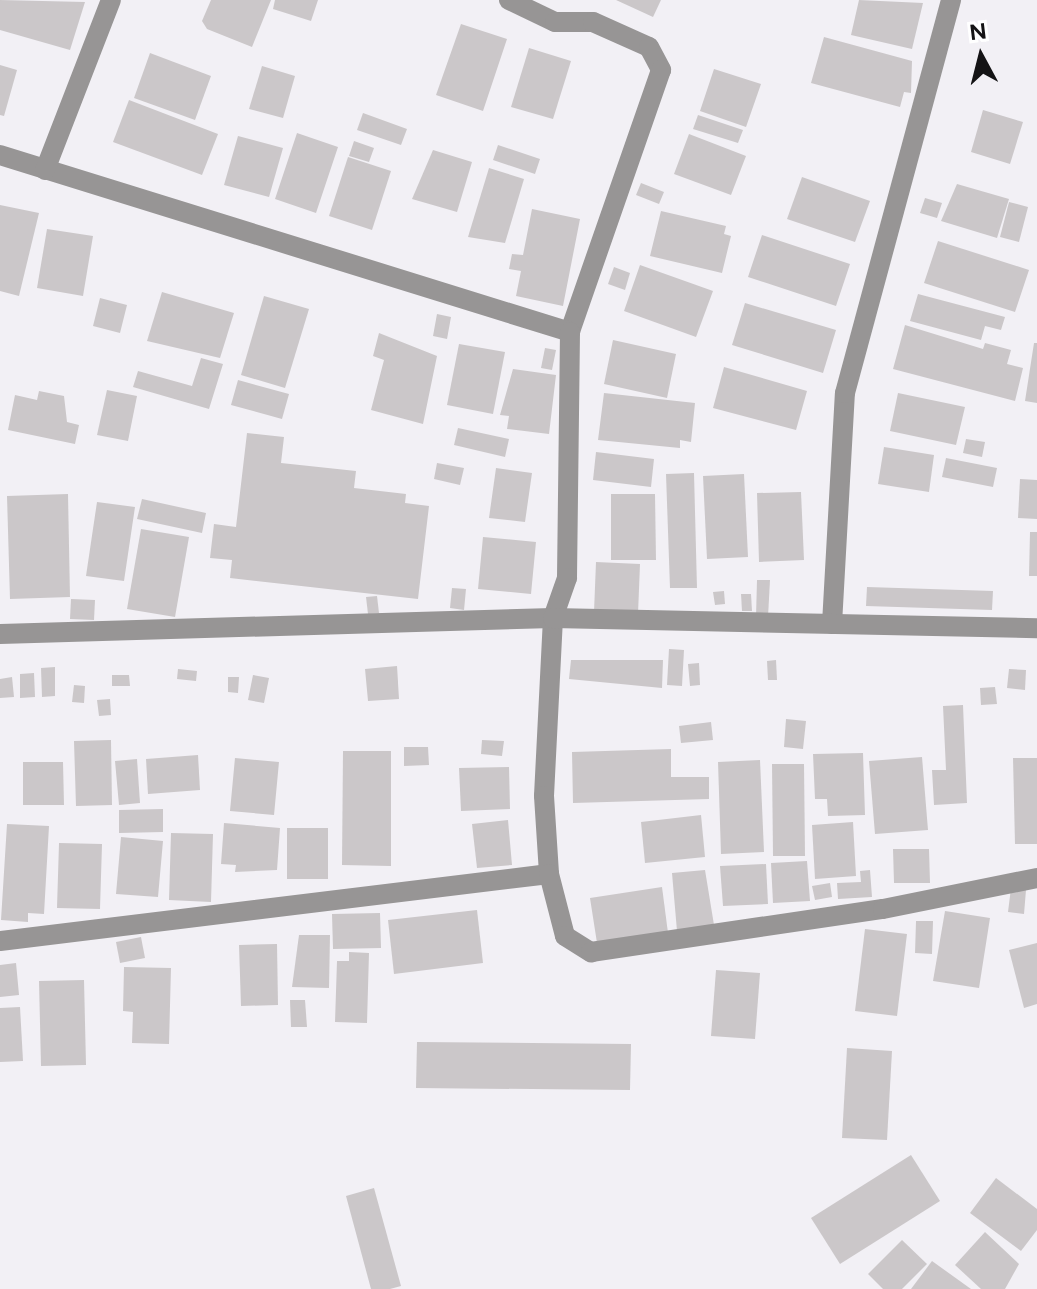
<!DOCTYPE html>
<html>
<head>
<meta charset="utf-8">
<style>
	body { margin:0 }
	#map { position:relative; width:1037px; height:1289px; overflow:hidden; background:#f2f0f5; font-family:Figtree,sans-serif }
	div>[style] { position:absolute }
	.building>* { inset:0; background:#cbc7c9 }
	.street>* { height:20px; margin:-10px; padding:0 10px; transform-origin:10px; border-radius:10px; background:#979595 }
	span { translate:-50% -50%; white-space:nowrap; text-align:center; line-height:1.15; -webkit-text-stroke:7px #fff; paint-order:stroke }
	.north { position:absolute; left:941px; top:16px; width:80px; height:80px; -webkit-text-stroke:6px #fff; paint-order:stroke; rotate:353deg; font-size:22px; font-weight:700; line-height:32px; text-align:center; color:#141315 }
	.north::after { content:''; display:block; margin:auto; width:28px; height:36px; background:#141315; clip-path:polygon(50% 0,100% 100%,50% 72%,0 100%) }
</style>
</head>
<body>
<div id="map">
	<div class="building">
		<i style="clip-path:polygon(0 0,85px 2px,70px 50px,0 30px)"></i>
		<i style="clip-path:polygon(211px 0,271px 0,252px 47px,207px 29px,202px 21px)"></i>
		<i style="clip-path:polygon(275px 0,318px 0,311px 21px,273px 9px)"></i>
		<i style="clip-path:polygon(616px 0,661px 0,653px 17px)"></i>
		<i style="clip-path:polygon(859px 0,923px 3px,912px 49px,851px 35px)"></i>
		<i style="clip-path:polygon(461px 24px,507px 39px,483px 111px,436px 95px)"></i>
		<i style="clip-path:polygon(824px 37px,912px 61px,911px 93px,904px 92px,900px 107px,811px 83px)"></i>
		<i style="clip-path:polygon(529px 48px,571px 61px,553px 119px,511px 107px)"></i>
		<i style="clip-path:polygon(150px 53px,211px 76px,195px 120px,134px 98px)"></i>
		<i style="clip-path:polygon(0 65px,17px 70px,4px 116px,0 115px)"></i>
		<i style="clip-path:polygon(262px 66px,295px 76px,283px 118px,249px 109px)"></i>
		<i style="clip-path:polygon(714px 69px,761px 84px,746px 127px,700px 111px)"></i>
		<i style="clip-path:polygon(129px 100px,218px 134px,202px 175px,113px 142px)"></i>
		<i style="clip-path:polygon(983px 110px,1023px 122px,1010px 164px,971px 152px)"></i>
		<i style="clip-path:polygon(363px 113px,407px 129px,401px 145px,357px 130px)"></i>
		<i style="clip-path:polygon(698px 115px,743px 130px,738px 143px,693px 129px)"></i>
		<i style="clip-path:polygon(297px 133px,338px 147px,316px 213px,275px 199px)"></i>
		<i style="clip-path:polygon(689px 134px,746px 156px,731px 195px,674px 174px)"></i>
		<i style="clip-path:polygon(238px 136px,283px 148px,269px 197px,224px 185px)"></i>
		<i style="clip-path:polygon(354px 141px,374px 148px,369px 162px,349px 156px)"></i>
		<i style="clip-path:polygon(498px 145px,540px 159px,535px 174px,493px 160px)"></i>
		<i style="clip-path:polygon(433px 150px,472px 162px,457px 212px,412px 199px)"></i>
		<i style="clip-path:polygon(348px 157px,391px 171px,372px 230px,329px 216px)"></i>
		<i style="clip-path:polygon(489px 168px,524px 179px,505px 243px,468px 237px)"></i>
		<i style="clip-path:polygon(802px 177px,870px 201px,855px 242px,787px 219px)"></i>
		<i style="clip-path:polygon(641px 183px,664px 192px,659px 204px,636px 195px)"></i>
		<i style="clip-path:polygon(957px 184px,1009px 199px,997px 238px,941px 221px)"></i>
		<i style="clip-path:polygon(925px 198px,942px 203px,937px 218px,920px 213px)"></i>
		<i style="clip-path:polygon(1009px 202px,1028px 207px,1019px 242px,1000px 237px)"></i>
		<i style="clip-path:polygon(0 205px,39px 213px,19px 296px,0 291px)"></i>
		<i style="clip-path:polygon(532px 209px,580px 219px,563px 306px,516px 296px,521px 271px,509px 269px,512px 254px,523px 255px)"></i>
		<i style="clip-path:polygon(661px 211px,726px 226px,724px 234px,731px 236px,722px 273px,650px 256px)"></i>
		<i style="clip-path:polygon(47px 229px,93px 236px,83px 296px,37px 288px)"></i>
		<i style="clip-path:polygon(762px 235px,850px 264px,836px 306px,748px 277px)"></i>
		<i style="clip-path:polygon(938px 241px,1029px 270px,1015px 312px,924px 283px)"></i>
		<i style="clip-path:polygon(640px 265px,713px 291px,696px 337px,624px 311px)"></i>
		<i style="clip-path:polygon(614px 267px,630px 273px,625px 290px,608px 284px)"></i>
		<i style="clip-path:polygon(162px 292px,234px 313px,220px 358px,147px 341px)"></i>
		<i style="clip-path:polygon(918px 294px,1005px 317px,1001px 330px,985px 326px,981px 340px,910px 321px)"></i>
		<i style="clip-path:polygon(264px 296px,309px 309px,285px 388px,241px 375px)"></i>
		<i style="clip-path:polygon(100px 298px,127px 305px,120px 333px,93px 326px)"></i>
		<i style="clip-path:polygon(745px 303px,836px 330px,823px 373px,732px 345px)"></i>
		<i style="clip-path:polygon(437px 314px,451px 317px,447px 339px,433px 336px)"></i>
		<i style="clip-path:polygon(905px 325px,983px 349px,985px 343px,1011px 350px,1007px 364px,1023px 368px,1015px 401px,893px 369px)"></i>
		<i style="clip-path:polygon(379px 333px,437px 356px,423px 424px,371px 410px,384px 360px,373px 356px)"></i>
		<i style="clip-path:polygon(613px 340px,676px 354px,667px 398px,604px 384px)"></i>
		<i style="clip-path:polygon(1034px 343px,1037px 343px,1037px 403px,1025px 401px)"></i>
		<i style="clip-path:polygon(459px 344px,505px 352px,493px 414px,447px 405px)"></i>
		<i style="clip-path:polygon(545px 348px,556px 350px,552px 370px,541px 368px)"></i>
		<i style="clip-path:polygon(201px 358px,223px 364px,209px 409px,133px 387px,138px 371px,192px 386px)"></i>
		<i style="clip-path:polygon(724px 367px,807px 391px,796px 430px,713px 408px)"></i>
		<i style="clip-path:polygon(513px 369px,556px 375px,549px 434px,507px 429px,509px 416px,500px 415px)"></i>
		<i style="clip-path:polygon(238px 380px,289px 394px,282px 419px,231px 405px)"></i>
		<i style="clip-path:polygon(107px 390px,137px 396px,128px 441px,97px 435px)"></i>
		<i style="clip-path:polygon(39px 391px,64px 396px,67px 422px,79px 425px,75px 444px,8px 430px,15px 395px,37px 400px)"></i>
		<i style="clip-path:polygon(604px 393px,695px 403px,691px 442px,680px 440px,680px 448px,598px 440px)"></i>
		<i style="clip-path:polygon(898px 393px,965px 407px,956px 445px,890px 431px)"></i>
		<i style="clip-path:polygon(458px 428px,509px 439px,505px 457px,454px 445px)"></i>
		<i style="clip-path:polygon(247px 433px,284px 437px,281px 463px,356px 471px,354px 488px,406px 494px,405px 503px,429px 506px,418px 599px,230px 578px,232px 560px,210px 558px,214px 524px,236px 527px)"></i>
		<i style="clip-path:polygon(966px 439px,985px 442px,982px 457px,963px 453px)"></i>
		<i style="clip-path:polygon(884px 447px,934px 455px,929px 492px,878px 484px)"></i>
		<i style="clip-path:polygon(596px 452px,654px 459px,651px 487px,593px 480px)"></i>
		<i style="clip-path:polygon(946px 458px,997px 468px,993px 487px,942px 477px)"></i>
		<i style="clip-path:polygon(437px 463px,464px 468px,460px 485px,434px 479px)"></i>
		<i style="clip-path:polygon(496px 468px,532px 473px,525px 522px,489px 518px)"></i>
		<i style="clip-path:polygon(694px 473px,697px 588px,670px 588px,666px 474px)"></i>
		<i style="clip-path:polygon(744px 474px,748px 557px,707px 559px,703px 476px)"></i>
		<i style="clip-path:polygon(1020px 479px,1037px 480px,1037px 519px,1018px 518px)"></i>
		<i style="clip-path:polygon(801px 492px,804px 560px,759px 562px,757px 493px)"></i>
		<i style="clip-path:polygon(68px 494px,70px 597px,10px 599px,7px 496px)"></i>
		<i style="clip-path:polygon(611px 494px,655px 494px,656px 560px,611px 560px)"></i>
		<i style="clip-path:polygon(142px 499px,206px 513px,202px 533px,137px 519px)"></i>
		<i style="clip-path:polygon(97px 502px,135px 507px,124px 581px,86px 576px)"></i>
		<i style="clip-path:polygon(141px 529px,189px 537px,175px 617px,127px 609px)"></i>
		<i style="clip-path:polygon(1030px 532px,1037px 532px,1037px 576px,1029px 576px)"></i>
		<i style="clip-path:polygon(483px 537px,536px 542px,531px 594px,478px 589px)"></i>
		<i style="clip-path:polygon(596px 562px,640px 564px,638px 614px,594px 612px)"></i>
		<i style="clip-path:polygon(757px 580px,770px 580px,768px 617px,756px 617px)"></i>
		<i style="clip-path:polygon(867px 587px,993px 591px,992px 610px,866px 606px)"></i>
		<i style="clip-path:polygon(452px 588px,466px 589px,464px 610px,450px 608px)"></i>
		<i style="clip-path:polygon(724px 591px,725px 604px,715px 605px,713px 592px)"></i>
		<i style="clip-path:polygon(741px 594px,751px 594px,752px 611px,742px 611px)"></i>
		<i style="clip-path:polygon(377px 596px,379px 613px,368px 614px,366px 597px)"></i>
		<i style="clip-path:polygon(71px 599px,95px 600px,94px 620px,70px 619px)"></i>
		<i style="clip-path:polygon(669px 649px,684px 650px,682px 686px,667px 685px)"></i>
		<i style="clip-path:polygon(571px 660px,663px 660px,662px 688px,569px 679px)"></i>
		<i style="clip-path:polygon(776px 660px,777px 680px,768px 680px,767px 661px)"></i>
		<i style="clip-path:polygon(699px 663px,700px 685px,690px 686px,688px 664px)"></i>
		<i style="clip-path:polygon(397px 666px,399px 699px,368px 701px,365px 669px)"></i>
		<i style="clip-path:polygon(55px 667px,55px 696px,42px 697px,41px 668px)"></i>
		<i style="clip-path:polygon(178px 669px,197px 671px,196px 681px,177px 679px)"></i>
		<i style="clip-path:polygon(1009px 669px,1026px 670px,1025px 690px,1007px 688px)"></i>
		<i style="clip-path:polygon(34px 673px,35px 697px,20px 698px,20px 674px)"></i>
		<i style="clip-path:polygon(112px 675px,129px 675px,130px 686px,112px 686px)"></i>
		<i style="clip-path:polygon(253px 675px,269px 678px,264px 703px,248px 700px)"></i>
		<i style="clip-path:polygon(12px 677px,14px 697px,0 698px,0 679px)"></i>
		<i style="clip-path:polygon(228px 677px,239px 677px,238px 693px,228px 692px)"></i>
		<i style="clip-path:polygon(74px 685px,85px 686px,84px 703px,72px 702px)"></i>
		<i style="clip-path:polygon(995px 687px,997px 704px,981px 705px,980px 688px)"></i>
		<i style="clip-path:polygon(110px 699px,111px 715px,99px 716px,97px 700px)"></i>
		<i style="clip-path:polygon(963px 705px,967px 803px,934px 805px,932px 770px,946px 770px,943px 706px)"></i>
		<i style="clip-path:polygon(786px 719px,806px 721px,803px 749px,784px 747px)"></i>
		<i style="clip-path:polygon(711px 722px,713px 740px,681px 743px,679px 726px)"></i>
		<i style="clip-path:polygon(111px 740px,112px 805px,76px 806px,74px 741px)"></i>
		<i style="clip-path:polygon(482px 740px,504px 741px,502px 756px,481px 754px)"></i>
		<i style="clip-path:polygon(404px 747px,428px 747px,429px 765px,404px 766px)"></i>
		<i style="clip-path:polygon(671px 749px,671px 777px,709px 777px,709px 799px,573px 803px,572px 752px)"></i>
		<i style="clip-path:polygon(343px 751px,391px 751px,391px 866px,342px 865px)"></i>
		<i style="clip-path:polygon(863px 753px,865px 815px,828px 816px,827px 799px,815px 799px,813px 754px)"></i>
		<i style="clip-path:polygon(198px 755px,200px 790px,148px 794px,146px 759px)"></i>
		<i style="clip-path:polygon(922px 757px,928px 830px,875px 834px,869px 761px)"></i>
		<i style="clip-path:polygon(235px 758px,279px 762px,274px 815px,230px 811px)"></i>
		<i style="clip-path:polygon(1013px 758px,1037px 758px,1037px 844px,1015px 844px)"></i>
		<i style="clip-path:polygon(137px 759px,140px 803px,119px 805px,115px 761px)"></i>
		<i style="clip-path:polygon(760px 760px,764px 852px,721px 854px,718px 762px)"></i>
		<i style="clip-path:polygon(23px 762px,63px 762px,64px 805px,23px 805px)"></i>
		<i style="clip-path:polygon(772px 764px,804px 764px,805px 856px,773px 856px)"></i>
		<i style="clip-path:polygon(509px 767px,510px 809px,461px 811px,459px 768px)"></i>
		<i style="clip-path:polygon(163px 809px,163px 832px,119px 833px,119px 810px)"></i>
		<i style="clip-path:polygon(701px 815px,705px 857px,645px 863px,641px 822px)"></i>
		<i style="clip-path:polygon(508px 820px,512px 865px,477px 868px,472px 824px)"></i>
		<i style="clip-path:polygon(853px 822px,856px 876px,815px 879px,812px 825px)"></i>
		<i style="clip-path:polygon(224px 823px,280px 828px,277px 870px,235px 872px,236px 865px,221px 864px)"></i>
		<i style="clip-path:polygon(7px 824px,49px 826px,44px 914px,28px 913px,28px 922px,1px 920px)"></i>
		<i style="clip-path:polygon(287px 828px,328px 828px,328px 879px,287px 879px)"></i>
		<i style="clip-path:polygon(171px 833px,213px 834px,211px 902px,169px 900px)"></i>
		<i style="clip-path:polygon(121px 837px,163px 841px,158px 897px,116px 894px)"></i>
		<i style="clip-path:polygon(59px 843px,102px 844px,100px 909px,57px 908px)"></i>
		<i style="clip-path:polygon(893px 849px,929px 849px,930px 883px,894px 883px)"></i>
		<i style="clip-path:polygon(807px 861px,810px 901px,773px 903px,771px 863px)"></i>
		<i style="clip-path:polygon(766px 864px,768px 904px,723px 906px,720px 866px)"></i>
		<i style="clip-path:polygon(705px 870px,714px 925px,677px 931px,672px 873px)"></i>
		<i style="clip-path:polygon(870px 870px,872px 897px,838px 899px,837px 883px,861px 882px,860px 871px)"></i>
		<i style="clip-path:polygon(830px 883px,832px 897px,815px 900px,812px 886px)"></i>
		<i style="clip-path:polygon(662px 887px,668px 933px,597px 943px,590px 898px)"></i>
		<i style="clip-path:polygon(1011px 888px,1026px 890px,1024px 914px,1008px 912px)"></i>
		<i style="clip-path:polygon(477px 910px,483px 963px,394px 974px,388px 920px)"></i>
		<i style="clip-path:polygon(945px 911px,990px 918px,979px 988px,933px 981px)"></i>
		<i style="clip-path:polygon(380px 913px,381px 948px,333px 949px,332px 914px)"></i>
		<i style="clip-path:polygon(916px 921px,933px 921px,932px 954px,915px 953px)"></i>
		<i style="clip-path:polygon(865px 929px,907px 934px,897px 1016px,855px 1011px)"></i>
		<i style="clip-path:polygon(299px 935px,330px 935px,329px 988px,292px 987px)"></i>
		<i style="clip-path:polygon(141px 937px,145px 958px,120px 963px,116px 942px)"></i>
		<i style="clip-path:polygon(1037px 943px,1037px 1004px,1024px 1008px,1009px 950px)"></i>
		<i style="clip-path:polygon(277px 944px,278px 1005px,241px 1006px,239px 945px)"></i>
		<i style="clip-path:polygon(349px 952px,369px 953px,367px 1023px,335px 1022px,337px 961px,349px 961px)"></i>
		<i style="clip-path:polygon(16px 963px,19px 995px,0 997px,0 965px)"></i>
		<i style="clip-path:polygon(124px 967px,171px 968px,169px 1044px,132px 1043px,133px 1012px,123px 1011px)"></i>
		<i style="clip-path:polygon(716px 970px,760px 973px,755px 1039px,711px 1036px)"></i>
		<i style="clip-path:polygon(84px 980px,86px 1065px,41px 1066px,39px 981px)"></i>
		<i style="clip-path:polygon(290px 1000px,305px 1000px,307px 1027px,291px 1027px)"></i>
		<i style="clip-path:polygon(20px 1007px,23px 1061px,0 1062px,0 1008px)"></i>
		<i style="clip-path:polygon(417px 1042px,631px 1044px,630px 1090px,416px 1088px)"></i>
		<i style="clip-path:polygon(847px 1048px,892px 1051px,887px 1140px,842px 1138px)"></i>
		<i style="clip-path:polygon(911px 1155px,940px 1201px,840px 1264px,811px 1218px)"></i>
		<i style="clip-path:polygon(996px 1178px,1037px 1209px,1037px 1230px,1021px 1251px,970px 1213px)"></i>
		<i style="clip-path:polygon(374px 1188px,401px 1286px,390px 1289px,371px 1289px,346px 1196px)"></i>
		<i style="clip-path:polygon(985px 1232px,1019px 1264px,1005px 1289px,981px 1289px,955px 1265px)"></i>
		<i style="clip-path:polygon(902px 1240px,927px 1264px,902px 1289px,883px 1289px,868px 1274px)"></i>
		<i style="clip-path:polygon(932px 1261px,971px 1289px,911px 1289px)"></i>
	</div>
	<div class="street">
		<i style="left:509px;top:0;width:51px;rotate:25.6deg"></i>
		<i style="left:555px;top:22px;width:38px"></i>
		<i style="left:593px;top:22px;width:61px;rotate:24.1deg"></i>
		<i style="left:649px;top:47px;width:26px;rotate:62deg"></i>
		<i style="left:661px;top:70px;width:277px;rotate:109.2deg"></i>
		<i style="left:0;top:155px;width:597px;rotate:17.25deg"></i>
		<i style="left:570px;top:332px;width:246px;rotate:90.7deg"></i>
		<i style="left:567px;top:578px;width:42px;rotate:109.3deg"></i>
		<i style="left:553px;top:618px;width:178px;rotate:92.9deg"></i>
		<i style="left:544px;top:796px;width:78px;rotate:86.3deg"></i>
		<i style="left:549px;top:874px;width:553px;rotate:173.04deg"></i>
		<i style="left:45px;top:170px;width:182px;rotate:-68.8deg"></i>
		<i style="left:832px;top:624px;width:231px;rotate:-86.8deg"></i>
		<i style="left:845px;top:393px;width:407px;rotate:-74.9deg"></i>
		<i style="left:0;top:634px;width:553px;rotate:-1.66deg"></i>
		<i style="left:553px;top:618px;width:484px;rotate:1.2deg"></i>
		<i style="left:549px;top:874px;width:64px;rotate:75.5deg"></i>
		<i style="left:565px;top:936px;width:31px;rotate:32deg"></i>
		<i style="left:591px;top:952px;width:295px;rotate:-8.4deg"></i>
		<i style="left:883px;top:909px;width:157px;rotate:-11.4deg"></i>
	</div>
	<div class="north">N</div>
</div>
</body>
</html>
